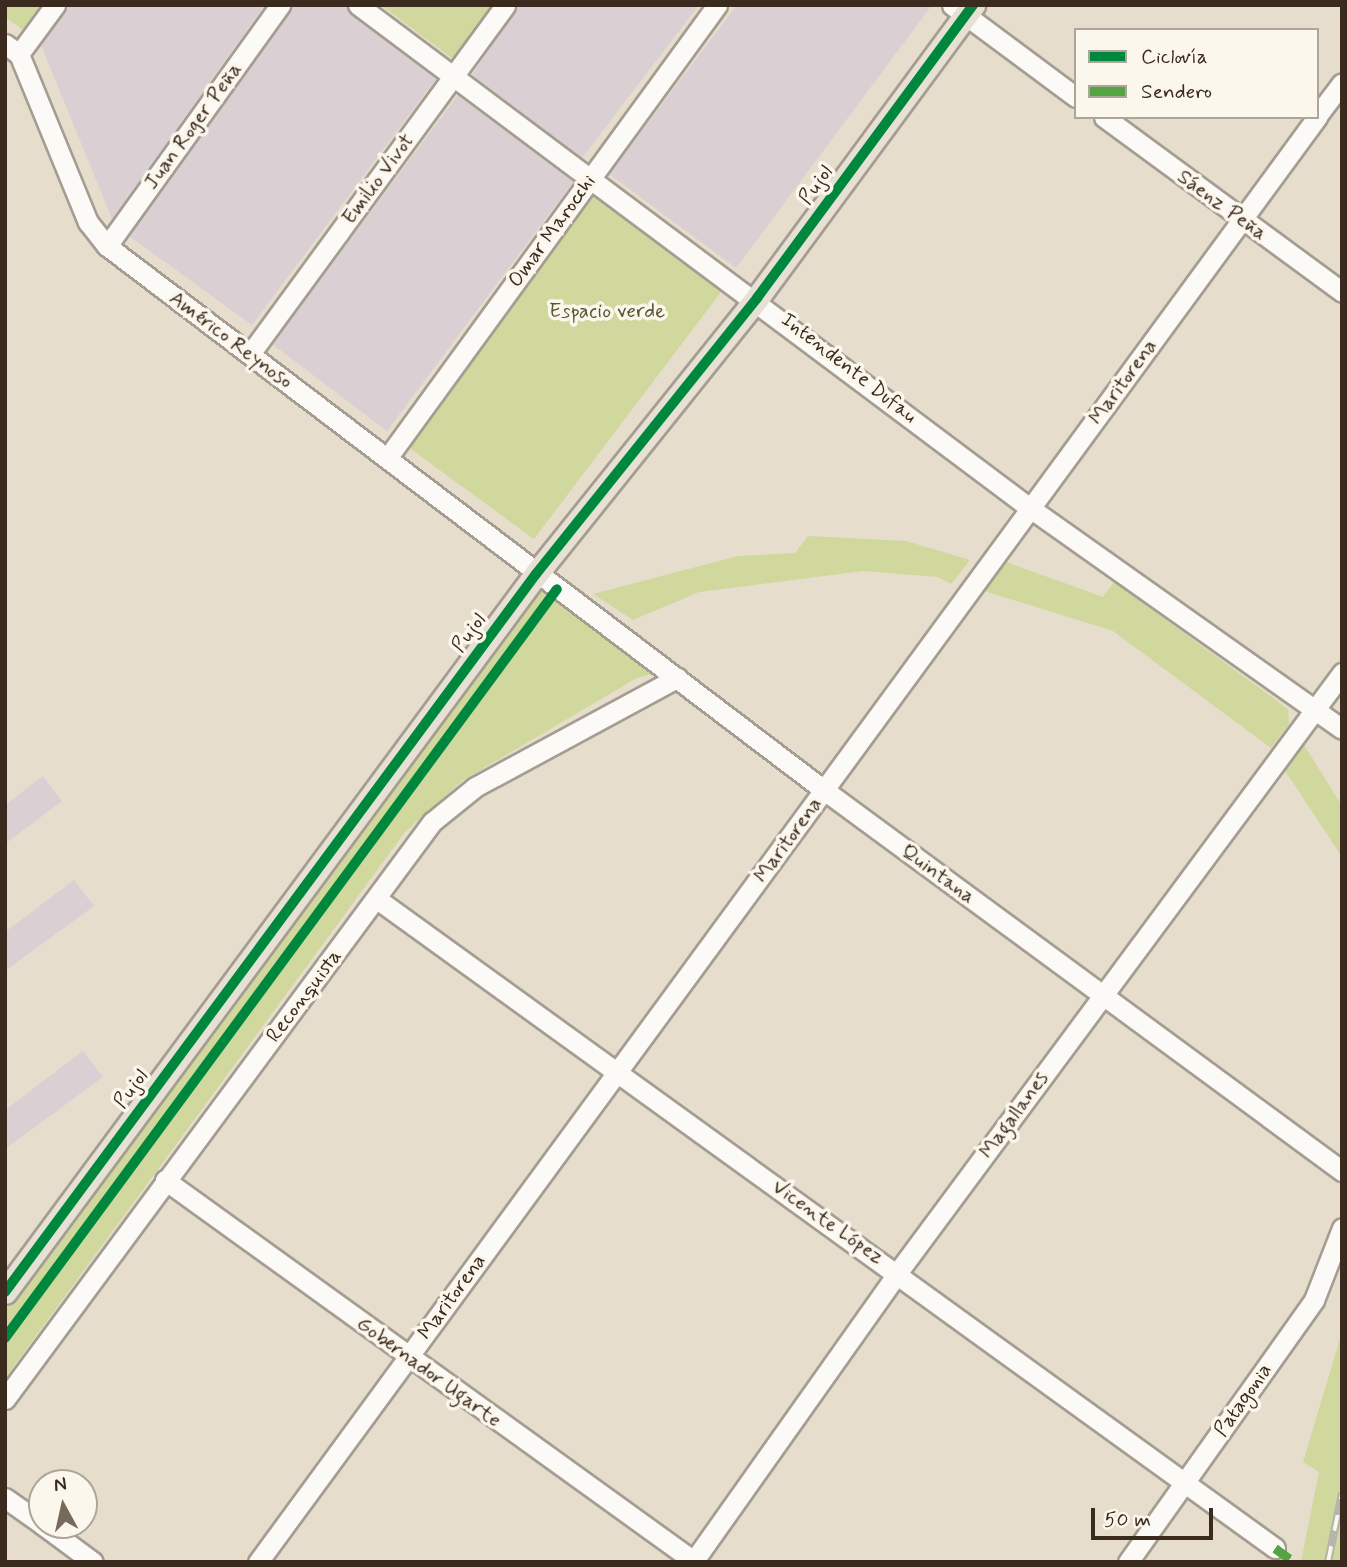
<!DOCTYPE html>
<html>
<head>
<meta charset="utf-8">
<style>
	body { margin:0 }
	#map { position:relative; width:1347px; height:1567px; overflow:hidden; background:#e6ddcc; font-family:Mynerve,sans-serif }
	div>[style] { position:absolute }
	.green>* { inset:0; background:#d1d89d }
	.building>* { inset:0; background:#dad0d4 }
	.roads { filter:drop-shadow(2px 0 #a59d92) drop-shadow(-2px 0 #a59d92) drop-shadow(0 2px #a59d92) drop-shadow(0 -2px #a59d92) }
	.minor>* { height:19px; margin:-9.5px; padding:0 9.5px; transform-origin:9.5px; border-radius:9.5px; background:#fbfaf7 }
	.major>* { height:23px; margin:-11.5px; padding:0 11.5px; transform-origin:11.5px; border-radius:11.5px; background:#e7e0d4 }
	.rail>* { height:8px; margin-top:-4px; transform-origin:0; background:repeating-linear-gradient(90deg,#fbf7ec 0 16px,#b6b2ae 0 32px); box-sizing:border-box; border-block:2px solid #b6b2ae }
	.quiet>* { height:9px; margin-top:-4.5px; transform-origin:0; background:repeating-linear-gradient(90deg,#54a441 0 18px,transparent 0 27px) }
	.cycleway>* { height:10px; margin:-5px; padding:0 5px; transform-origin:5px; border-radius:5px; background:#00873e }
	span { translate:-50% -50%; white-space:nowrap; text-align:center; line-height:1.15; -webkit-text-stroke:7px #fbf7ec; paint-order:stroke }
	.street-label { font-size:21px; color:#3b2a1e }
	.park-label { font-size:21px; color:#5c5434 }
	.frame { position:absolute; inset:0; border:7px solid #3b2a1e; pointer-events:none }
	.legend { position:absolute; left:1074px; top:28px; width:245px; height:91px; box-sizing:border-box; background:#fbf7ec; border:2px solid #aea59a; margin:0; padding:9px 12px; list-style:none; font-size:21px; color:#3b2a1e }
	.legend li { display:flex; align-items:center; gap:14px; height:35px }
	.legend b { width:35px; border:2px solid #aea59a }
	.north { position:absolute; left:28px; top:1469px; width:70px; height:70px; box-sizing:border-box; background:#fbf7ec; border:2px solid #aea59a; border-radius:50%; rotate:352deg; font-size:19px; font-weight:700; line-height:28px; text-align:center; color:#3b2a1e }
	.north::after { content:''; display:block; margin:auto; width:24px; height:32px; background:#77695b; clip-path:polygon(50% 0,100% 100%,50% 72%,0 100%) }
	.scale { position:absolute; left:1091px; top:1508px; width:122px; height:32px; box-sizing:border-box; border:4px solid #3b2a1e; border-top:0; padding-left:9px; font-size:21px; line-height:24px; white-space:nowrap; color:#3b2a1e; -webkit-text-stroke:5px #fbf7ec; paint-order:stroke }
</style>
</head>
<body>
<div id="map">
	<div class="green">
		<i style="clip-path:polygon(5px 5px,47px 5px,27px 33px,5px 17px)"></i>
		<i style="clip-path:polygon(381px 5px,492px 5px,453px 59px)"></i>
		<i style="clip-path:polygon(593px 194px,721px 292px,534px 539px,408px 447px)"></i>
		<i style="clip-path:polygon(808px 536px,906px 541px,970px 560px,951px 584px,938px 577px,863px 571px,699px 592px,633px 620px,593px 594px,738px 556px,795px 553px)"></i>
		<i style="clip-path:polygon(1001px 560px,1103px 597px,1114px 582px,1288px 709px,1289px 724px,1271px 748px,1113px 631px,978px 589px)"></i>
		<i style="clip-path:polygon(536px 590px,548px 590px,658px 672px,635px 679px,462px 781px,405px 832px,5px 1378px,5px 1311px)"></i>
		<i style="clip-path:polygon(1301px 740px,1342px 806px,1342px 857px,1282px 766px)"></i>
		<i style="clip-path:polygon(1342px 1332px,1342px 1562px,1301px 1562px,1319px 1472px,1303px 1462px)"></i>
	</div>
	<div class="building">
		<i style="clip-path:polygon(67px 5px,265px 5px,112px 219px,41px 45px)"></i>
		<i style="clip-path:polygon(292px 5px,343px 5px,436px 79px,252px 325px,129px 236px)"></i>
		<i style="clip-path:polygon(518px 5px,699px 5px,582px 158px,472px 75px)"></i>
		<i style="clip-path:polygon(737px 5px,932px 5px,736px 268px,609px 174px)"></i>
		<i style="clip-path:polygon(458px 95px,573px 182px,387px 431px,272px 344px)"></i>
		<i style="clip-path:polygon(43px 776px,62px 801px,5px 844px,5px 805px)"></i>
		<i style="clip-path:polygon(74px 880px,94px 906px,5px 971px,5px 932px)"></i>
		<i style="clip-path:polygon(83px 1051px,103px 1077px,5px 1149px,5px 1110px)"></i>
	</div>
	<div class="roads">
		<div class="minor">
			<i style="left:358px;top:5px;width:839px;rotate:36.82deg"></i>
			<i style="left:1030px;top:508px;width:382px;rotate:35.3deg"></i>
			<i style="left:952px;top:5px;width:154px;rotate:36.6deg"></i>
			<i style="left:5px;top:44px;width:17px;rotate:36deg"></i>
			<i style="left:19px;top:54px;width:182px;rotate:67.7deg"></i>
			<i style="left:88px;top:222px;width:31px;rotate:52deg"></i>
			<i style="left:107px;top:246px;width:900px;rotate:37.19deg"></i>
			<i style="left:824px;top:790px;width:643px;rotate:36.34deg"></i>
			<i style="left:19px;top:54px;width:61px;rotate:-53.7deg"></i>
			<i style="left:1317px;top:116px;width:41px;rotate:-52.9deg"></i>
			<i style="left:1104px;top:117px;width:295px;rotate:36.3deg"></i>
			<i style="left:107px;top:246px;width:297px;rotate:-54.3deg"></i>
			<i style="left:250px;top:354px;width:432px;rotate:-53.8deg"></i>
			<i style="left:388px;top:457px;width:559px;rotate:-53.95deg"></i>
			<i style="left:377px;top:899px;width:1108px;rotate:35.86deg"></i>
			<i style="left:165px;top:1180px;width:653px;rotate:35.78deg"></i>
			<i style="left:5px;top:1399px;width:718px;rotate:-53.5deg"></i>
			<i style="left:432px;top:822px;width:55px;rotate:-39.1deg"></i>
			<i style="left:475px;top:787px;width:230px;rotate:-28.4deg"></i>
			<i style="left:5px;top:1498px;width:45px;rotate:35.1deg"></i>
			<i style="left:43px;top:1525px;width:62px;rotate:36.5deg"></i>
			<i style="left:258px;top:1562px;width:1792px;rotate:-53.76deg"></i>
			<i style="left:693px;top:1562px;width:355px;rotate:-54.7deg"></i>
			<i style="left:898px;top:1272px;width:746px;rotate:-53.45deg"></i>
			<i style="left:1128px;top:1562px;width:321px;rotate:-54.6deg"></i>
			<i style="left:1314px;top:1300px;width:77px;rotate:-68.7deg"></i>
		</div>
		<div class="major">
			<i style="left:5px;top:1292px;width:893px;rotate:-53.52deg"></i>
			<i style="left:536px;top:574px;width:354px;rotate:-51.3deg"></i>
			<i style="left:757px;top:298px;width:364px;rotate:-53.6deg"></i>
		</div>
	</div>
	<div class="rail">
		<i style="left:1328px;top:1562px;width:70px;rotate:-78.5deg"></i>
	</div>
	<div class="quiet">
		<i style="left:1275px;top:1548px;width:24px;rotate:36deg"></i>
	</div>
	<div class="cycleway">
		<i style="left:5px;top:1292px;width:893px;rotate:-53.52deg"></i>
		<i style="left:536px;top:574px;width:354px;rotate:-51.3deg"></i>
		<i style="left:757px;top:298px;width:364px;rotate:-53.6deg"></i>
		<i style="left:5px;top:1338px;width:930px;rotate:-53.61deg"></i>
	</div>
	<div class="street-label">
		<span style="left:193px;top:126px;rotate:-54deg">Juan Roger Peña</span>
		<span style="left:378px;top:179px;rotate:-54deg">Emilio Vivot</span>
		<span style="left:816px;top:185px;rotate:-54deg">Pujol</span>
		<span style="left:1222px;top:205px;rotate:36deg">Sáenz Peña</span>
		<span style="left:552px;top:231px;rotate:-54deg">Omar Marocchi</span>
		<span style="left:231px;top:340px;rotate:37deg">Américo Reynoso</span>
		<span style="left:849px;top:368px;rotate:38deg">Intendente Dufau</span>
		<span style="left:1123px;top:382px;rotate:-54deg">Maritorena</span>
		<span style="left:469px;top:633px;rotate:-53deg">Pujol</span>
		<span style="left:788px;top:840px;rotate:-54deg">Maritorena</span>
		<span style="left:938px;top:874px;rotate:36deg">Quintana</span>
		<span style="left:304px;top:996px;rotate:-53deg">Reconquista</span>
		<span style="left:131px;top:1089px;rotate:-53deg">Pujol</span>
		<span style="left:1014px;top:1115px;rotate:-54deg">Magallanes</span>
		<span style="left:828px;top:1222px;rotate:35deg">Vicente López</span>
		<span style="left:452px;top:1297px;rotate:-54deg">Maritorena</span>
		<span style="left:429px;top:1372px;rotate:36deg">Gobernador Ugarte</span>
		<span style="left:1243px;top:1400px;rotate:-55deg">Patagonia</span>
	</div>
	<div class="park-label">
		<span style="left:607px;top:311px">Espacio verde</span>
	</div>
	<div class="frame"></div>
	<ul class="legend">
	<li><b style="height:9px;background:#00873e"></b>Ciclovía</li>
	<li><b style="height:9px;background:#54a441"></b>Sendero</li>
	</ul>
	<div class="north">N</div>
	<div class="scale">50 m</div>
</div>
</body>
</html>
